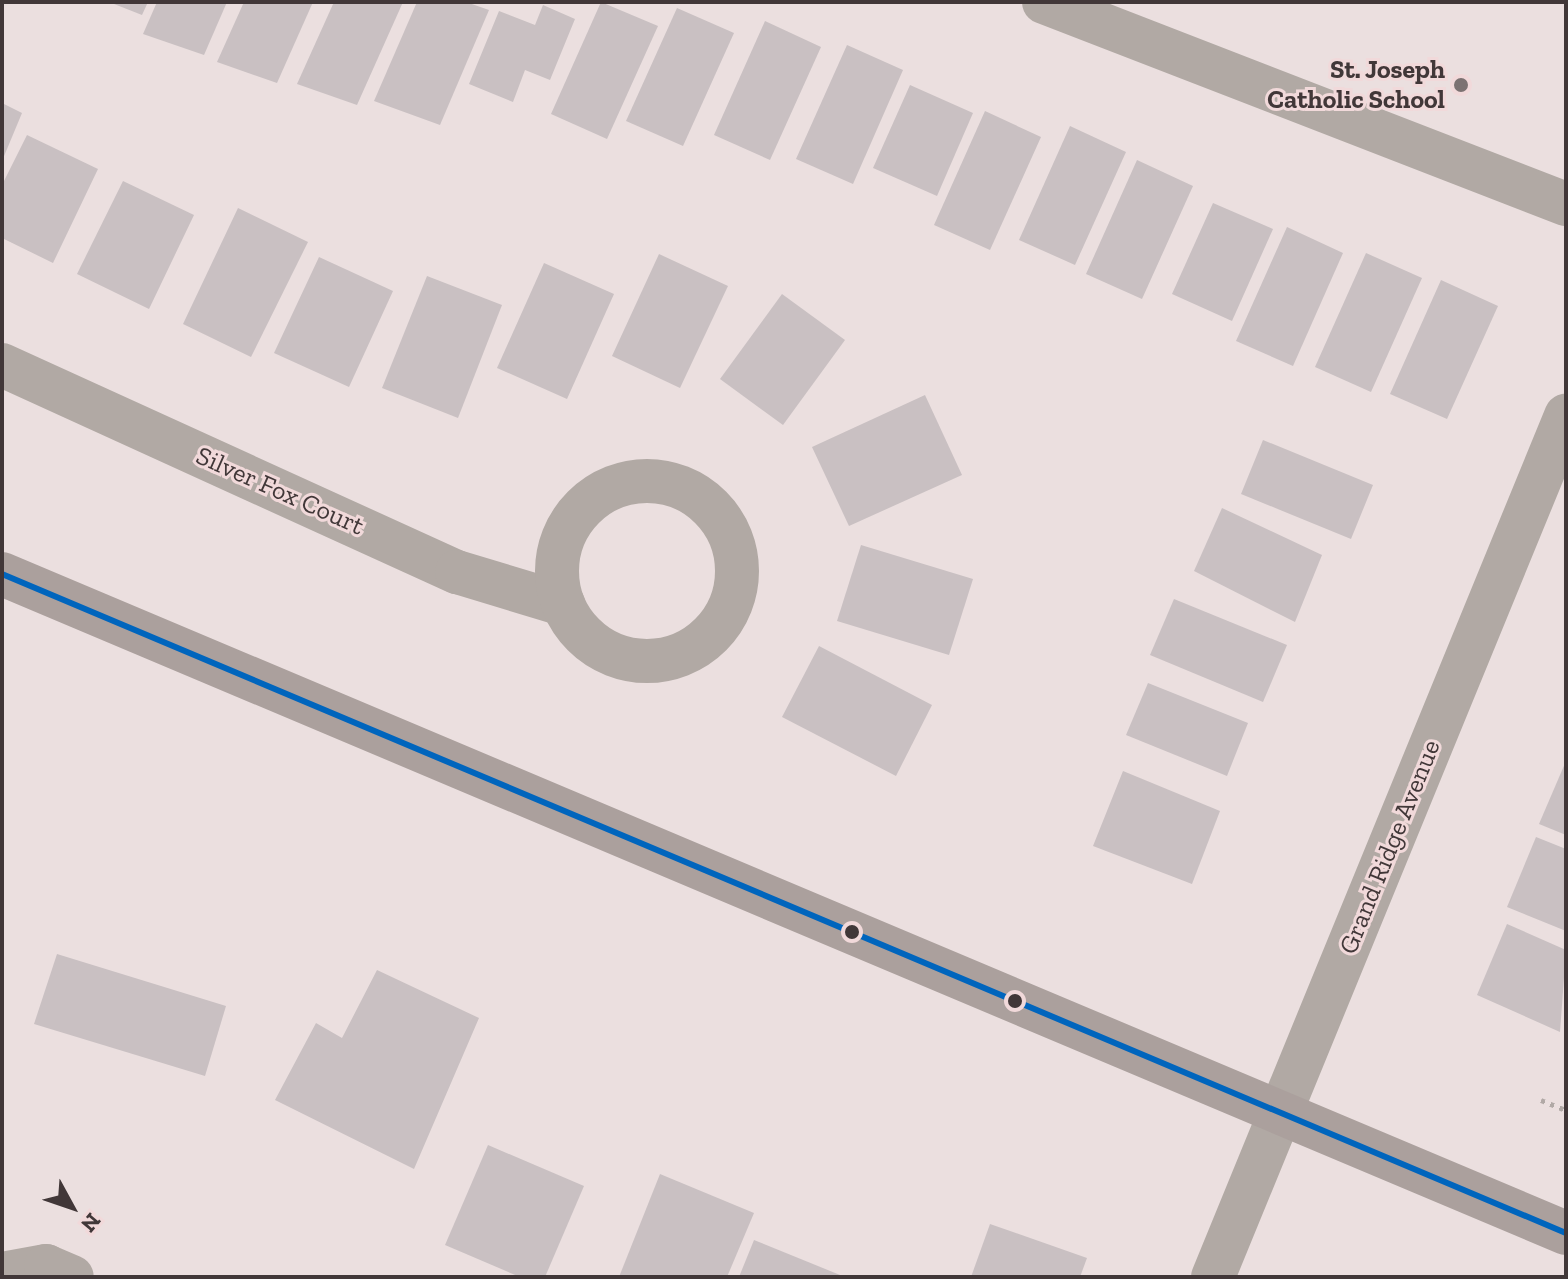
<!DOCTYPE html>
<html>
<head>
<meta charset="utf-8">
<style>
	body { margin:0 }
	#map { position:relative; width:1568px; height:1279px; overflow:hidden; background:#ebdfdf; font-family:"Zilla Slab",serif }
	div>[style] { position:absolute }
	.building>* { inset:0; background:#c9c0c2 }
	.path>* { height:5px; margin-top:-2.5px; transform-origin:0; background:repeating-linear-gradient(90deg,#b1a9a6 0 4px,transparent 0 10px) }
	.minor>* { height:44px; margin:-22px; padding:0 22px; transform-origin:22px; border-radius:22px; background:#b1a9a4 }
	.minor>.ring { margin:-22px; padding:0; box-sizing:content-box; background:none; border:44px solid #b1a9a4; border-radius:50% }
	.major>* { height:44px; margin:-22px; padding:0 22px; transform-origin:22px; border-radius:22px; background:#aba09d }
	.bus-1>* { height:6px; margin:-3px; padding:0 3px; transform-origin:3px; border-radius:3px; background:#0065bd }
	.dots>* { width:22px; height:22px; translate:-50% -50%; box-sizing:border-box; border:4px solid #f1d9da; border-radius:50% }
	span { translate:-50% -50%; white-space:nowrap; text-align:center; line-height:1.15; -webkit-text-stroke:6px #f1d9da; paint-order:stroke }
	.poi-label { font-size:26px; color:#413738; font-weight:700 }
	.right { translate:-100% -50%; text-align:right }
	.street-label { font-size:26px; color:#413738 }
	.frame { position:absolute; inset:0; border:4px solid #413738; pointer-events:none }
	.north { position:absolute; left:32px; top:1167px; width:80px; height:80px; -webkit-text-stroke:6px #f1d9da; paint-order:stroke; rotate:130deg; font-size:22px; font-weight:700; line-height:32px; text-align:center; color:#413738 }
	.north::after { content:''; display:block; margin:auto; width:28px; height:36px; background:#413738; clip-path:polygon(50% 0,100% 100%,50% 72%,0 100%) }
</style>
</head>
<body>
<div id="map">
	<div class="building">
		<i style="clip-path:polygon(109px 2px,148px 2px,142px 15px)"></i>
		<i style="clip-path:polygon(157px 2px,227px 2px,204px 55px,143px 34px)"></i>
		<i style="clip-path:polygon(244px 2px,313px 2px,277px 83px,217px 62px)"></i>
		<i style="clip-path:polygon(334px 2px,403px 2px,357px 105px,297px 84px)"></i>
		<i style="clip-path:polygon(417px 2px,466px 2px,489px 10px,440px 125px,374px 101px)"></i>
		<i style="clip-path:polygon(601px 2px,658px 26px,607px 139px,551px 114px)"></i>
		<i style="clip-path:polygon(543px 5px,575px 19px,550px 80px,525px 70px,513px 102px,469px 84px,499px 11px,535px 25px)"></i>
		<i style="clip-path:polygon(677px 8px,734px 33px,683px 146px,626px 121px)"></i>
		<i style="clip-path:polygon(765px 21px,821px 47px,770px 160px,714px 135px)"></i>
		<i style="clip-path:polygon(847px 45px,903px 70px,853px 184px,796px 159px)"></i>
		<i style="clip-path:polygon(910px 85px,973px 113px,937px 196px,873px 168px)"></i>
		<i style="clip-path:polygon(2px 103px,22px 113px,2px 161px)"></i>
		<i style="clip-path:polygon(985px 111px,1041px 137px,990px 250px,934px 225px)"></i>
		<i style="clip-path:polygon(1070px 126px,1126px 152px,1075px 265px,1019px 240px)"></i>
		<i style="clip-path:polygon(27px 135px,98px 169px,53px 263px,2px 238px,2px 185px)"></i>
		<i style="clip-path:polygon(1137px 160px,1193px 186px,1142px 299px,1086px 274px)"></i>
		<i style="clip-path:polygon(123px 181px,194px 215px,149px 309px,77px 274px)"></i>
		<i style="clip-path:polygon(1213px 203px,1273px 229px,1232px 321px,1172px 294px)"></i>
		<i style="clip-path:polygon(238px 208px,308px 242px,251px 357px,183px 324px)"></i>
		<i style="clip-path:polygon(1287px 227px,1343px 253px,1293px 366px,1236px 341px)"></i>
		<i style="clip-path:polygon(1366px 253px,1422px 278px,1371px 392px,1315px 367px)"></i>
		<i style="clip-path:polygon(659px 254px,728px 286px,680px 388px,612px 356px)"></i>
		<i style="clip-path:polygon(319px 257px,393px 291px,349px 387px,274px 353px)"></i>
		<i style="clip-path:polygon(544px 263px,614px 294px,567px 399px,497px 368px)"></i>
		<i style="clip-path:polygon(427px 276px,502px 305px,458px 418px,382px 388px)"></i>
		<i style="clip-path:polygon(1441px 280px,1498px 306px,1447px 419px,1390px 394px)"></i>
		<i style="clip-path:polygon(782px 294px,845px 340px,783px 425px,720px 379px)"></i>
		<i style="clip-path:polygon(925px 395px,962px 475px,849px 526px,812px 447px)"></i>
		<i style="clip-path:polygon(1263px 440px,1373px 485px,1351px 539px,1241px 494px)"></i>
		<i style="clip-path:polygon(1222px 508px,1322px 555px,1295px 622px,1194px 571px)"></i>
		<i style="clip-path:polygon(861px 545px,973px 579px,949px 655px,837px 621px)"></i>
		<i style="clip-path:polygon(1174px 599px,1287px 645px,1263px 702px,1150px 655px)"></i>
		<i style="clip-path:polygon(819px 646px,932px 705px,896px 776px,782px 717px)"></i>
		<i style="clip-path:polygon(1148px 683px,1248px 723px,1227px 776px,1126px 735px)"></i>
		<i style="clip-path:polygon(1566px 761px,1566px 835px,1539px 824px)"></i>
		<i style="clip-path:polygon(1123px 771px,1220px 811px,1192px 884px,1093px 846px)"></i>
		<i style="clip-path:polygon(1536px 837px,1566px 849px,1566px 931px,1507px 907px)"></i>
		<i style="clip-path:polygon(1507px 924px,1566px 950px,1560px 1032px,1477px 995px)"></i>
		<i style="clip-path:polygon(57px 954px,226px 1006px,205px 1076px,34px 1024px)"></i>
		<i style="clip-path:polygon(377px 970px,479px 1018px,414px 1169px,275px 1100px,316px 1023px,342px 1038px)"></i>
		<i style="clip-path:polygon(488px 1145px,584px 1186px,545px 1277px,520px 1277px,445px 1245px)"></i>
		<i style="clip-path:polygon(660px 1174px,754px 1213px,727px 1277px,619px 1277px)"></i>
		<i style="clip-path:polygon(990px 1224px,1087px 1258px,1080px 1277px,971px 1277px)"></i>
		<i style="clip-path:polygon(754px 1240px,845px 1277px,739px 1277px)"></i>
	</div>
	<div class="path">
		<i style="left:1541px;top:1100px;width:27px;rotate:22deg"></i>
	</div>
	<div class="minor">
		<i style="left:1044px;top:2px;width:560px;rotate:21.16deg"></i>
		<i style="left:2px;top:365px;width:500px;rotate:24.5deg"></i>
		<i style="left:457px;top:572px;width:111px;rotate:16.8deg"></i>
		<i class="ring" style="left:557px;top:481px;width:136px;height:136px"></i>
		<i style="left:2px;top:1274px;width:45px;rotate:-10.3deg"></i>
		<i style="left:46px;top:1266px;width:28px;rotate:23deg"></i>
		<i style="left:1213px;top:1277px;width:931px;rotate:-67.71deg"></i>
	</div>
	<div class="major">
		<i style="left:2px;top:574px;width:1697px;rotate:22.85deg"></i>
	</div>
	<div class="bus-1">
		<i style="left:2px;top:574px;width:1697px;rotate:22.85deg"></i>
	</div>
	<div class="dots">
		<i style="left:1461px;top:85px;background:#7c7272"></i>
		<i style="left:852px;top:932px;background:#413738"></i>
		<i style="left:1015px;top:1001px;background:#413738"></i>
	</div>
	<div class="poi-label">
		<span class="right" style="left:1445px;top:85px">St. Joseph<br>Catholic School</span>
	</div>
	<div class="street-label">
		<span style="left:280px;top:491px;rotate:24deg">Silver Fox Court</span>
		<span style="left:1390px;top:847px;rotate:-68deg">Grand Ridge Avenue</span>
	</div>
	<div class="frame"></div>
	<div class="north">N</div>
</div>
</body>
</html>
